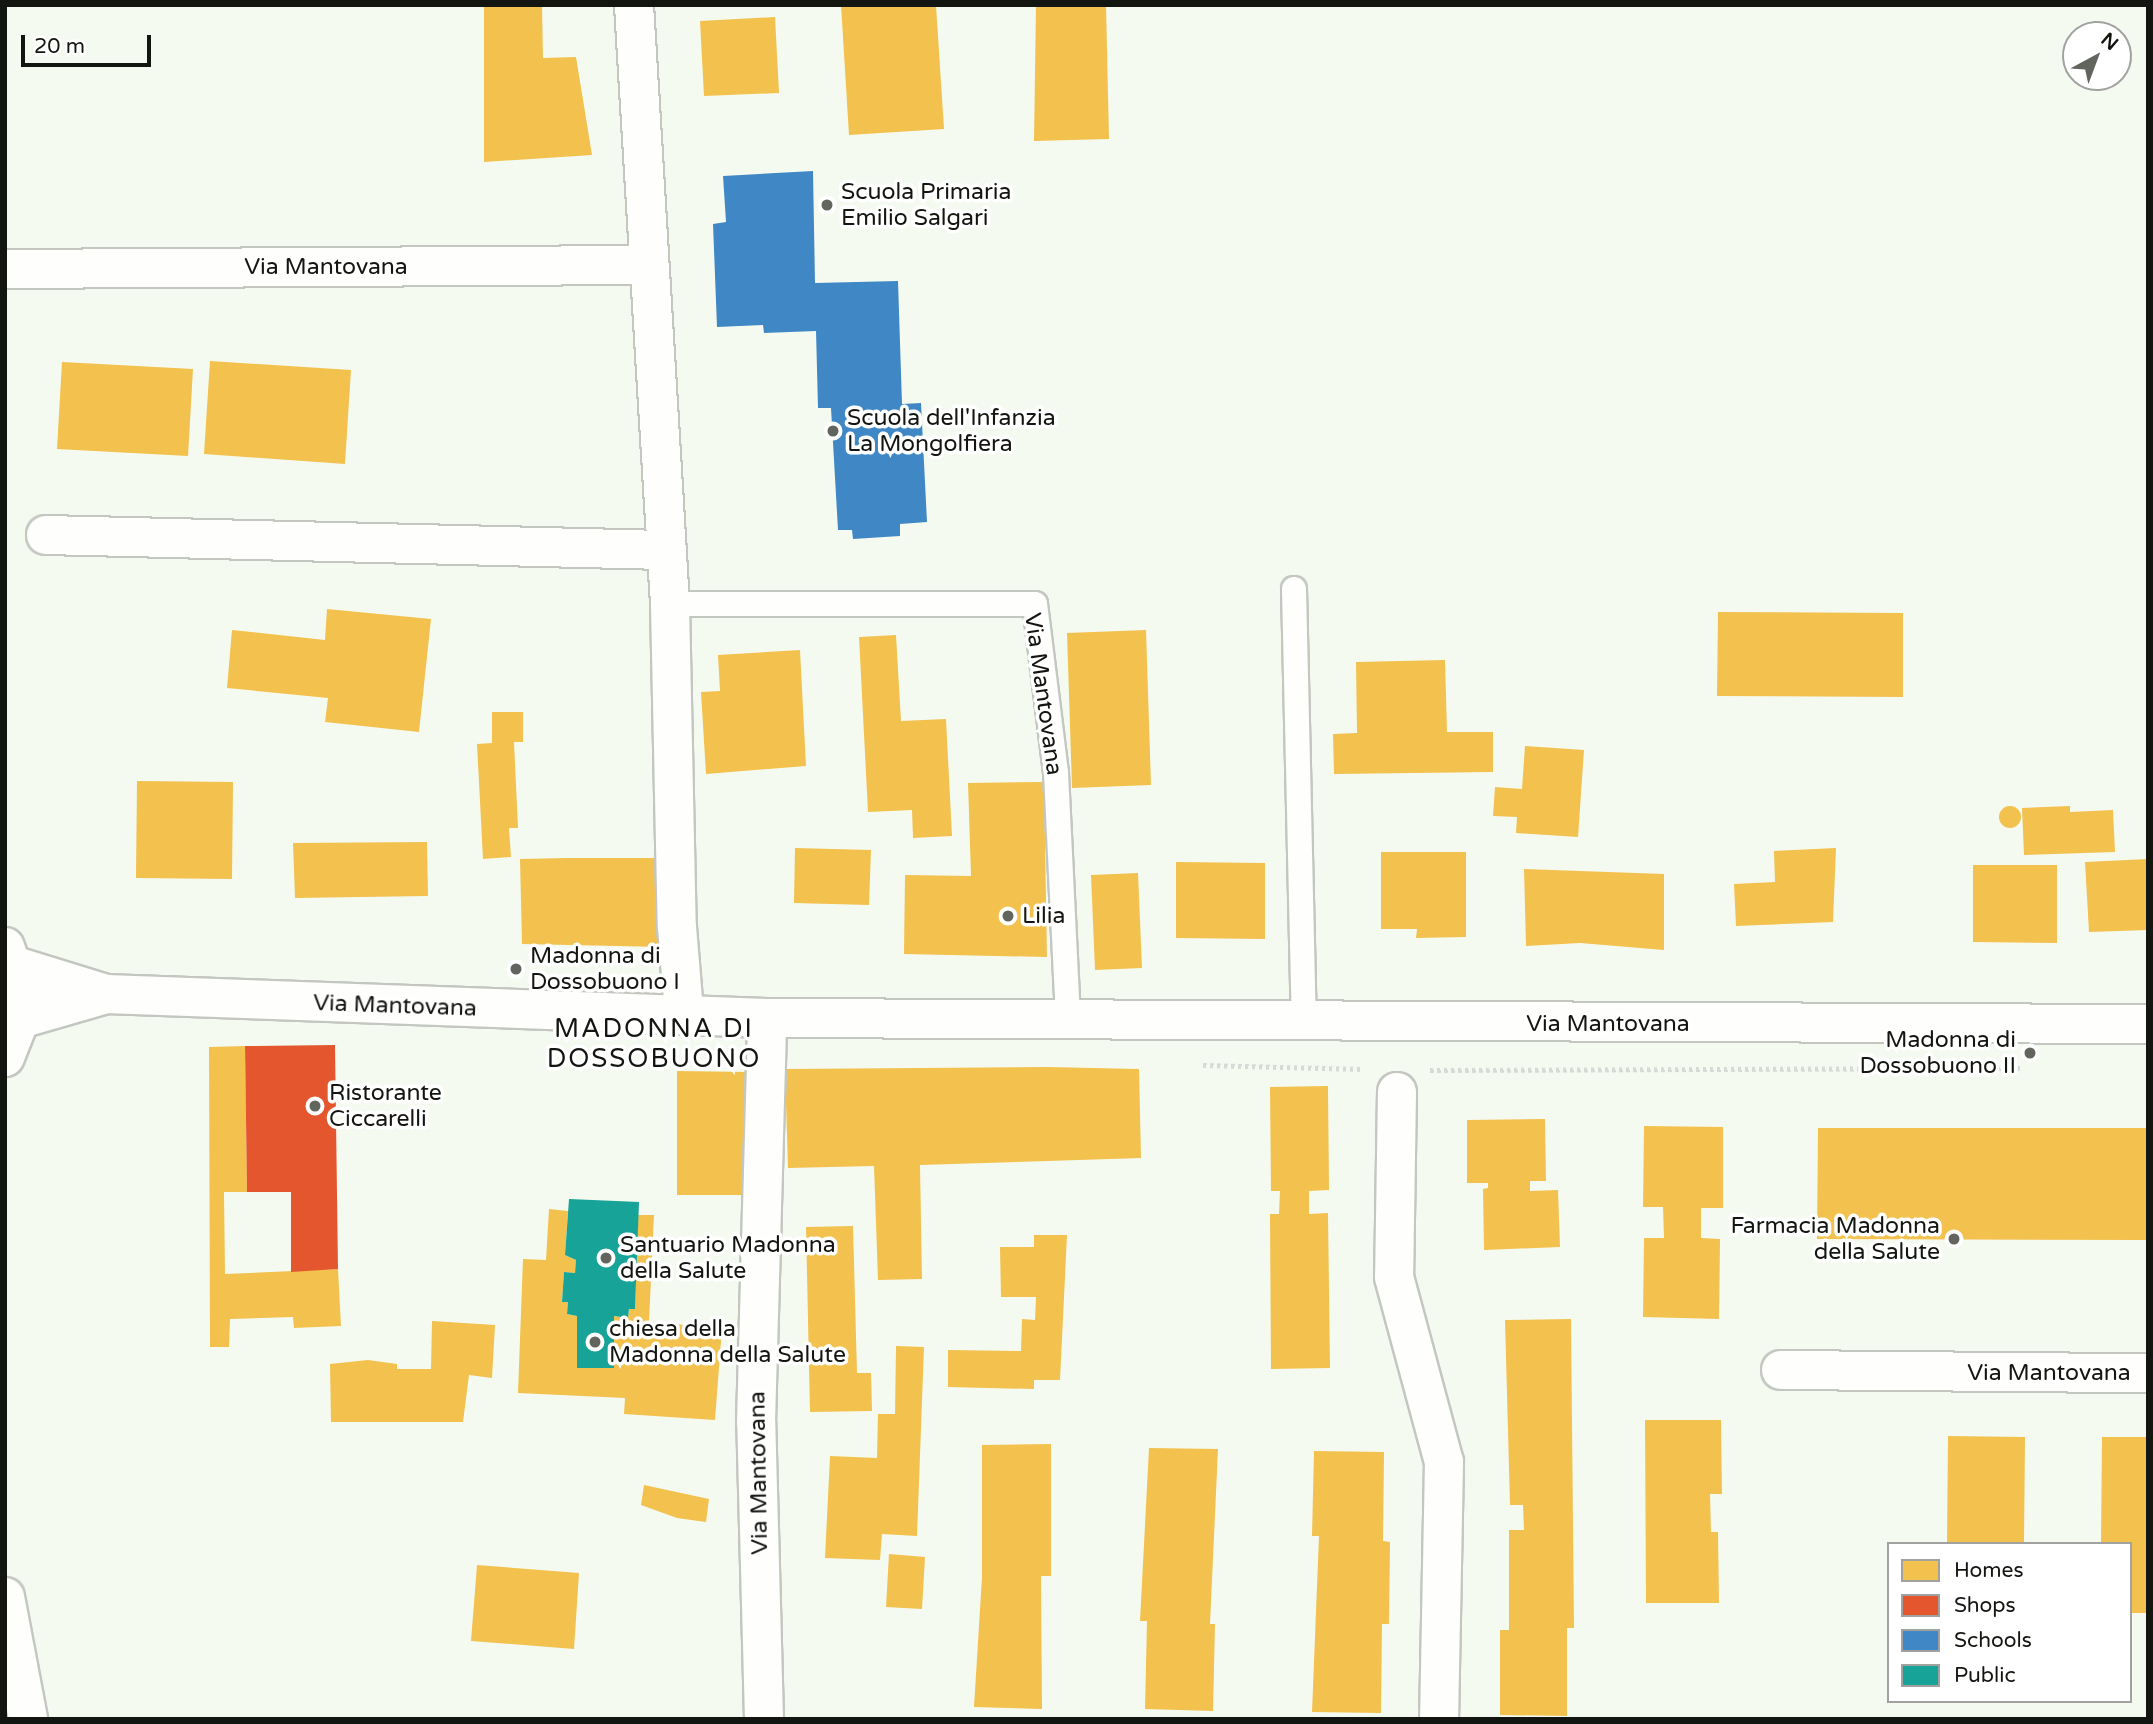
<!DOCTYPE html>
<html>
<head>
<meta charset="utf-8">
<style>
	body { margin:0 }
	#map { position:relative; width:2153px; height:1724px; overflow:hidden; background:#f5faf0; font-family:"Varela Round",sans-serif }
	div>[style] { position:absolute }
	.homes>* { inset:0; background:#f2c14e }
	.round { border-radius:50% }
	.shops>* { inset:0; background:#e4572e }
	.schools>* { inset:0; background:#3f88c5 }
	.public>* { inset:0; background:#17a398 }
	.path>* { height:4.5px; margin-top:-2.25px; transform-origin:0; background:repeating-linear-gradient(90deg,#d8dad6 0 3.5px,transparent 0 7px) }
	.roads { filter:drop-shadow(2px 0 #c4c7c0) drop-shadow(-2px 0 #c4c7c0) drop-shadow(0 2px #c4c7c0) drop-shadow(0 -2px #c4c7c0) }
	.lane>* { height:24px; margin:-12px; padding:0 12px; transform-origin:12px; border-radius:12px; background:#fefefd }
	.street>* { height:38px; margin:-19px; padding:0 19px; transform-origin:19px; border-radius:19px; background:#fefefd }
	.secondary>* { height:38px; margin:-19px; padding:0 19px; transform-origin:19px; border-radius:19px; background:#fefefd }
	.primary>* { height:38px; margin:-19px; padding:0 19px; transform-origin:19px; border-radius:19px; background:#fefefd }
	.highway>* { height:38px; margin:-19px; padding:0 19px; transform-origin:19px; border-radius:19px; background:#fefefd }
	.dots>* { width:19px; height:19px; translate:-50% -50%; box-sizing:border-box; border:4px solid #fff; border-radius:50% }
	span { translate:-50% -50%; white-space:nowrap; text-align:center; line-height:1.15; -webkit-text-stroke:7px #fff; paint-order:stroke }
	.poi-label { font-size:23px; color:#131510 }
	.left { translate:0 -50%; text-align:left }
	.right { translate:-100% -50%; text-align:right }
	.street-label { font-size:23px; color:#131510 }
	.quarter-label { font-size:26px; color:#131510; letter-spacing:2px }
	.frame { position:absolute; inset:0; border:7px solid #131510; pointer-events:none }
	.legend { position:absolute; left:1887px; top:1542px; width:245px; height:161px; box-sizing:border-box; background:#fff; border:2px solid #a1a19f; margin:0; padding:9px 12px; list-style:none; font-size:21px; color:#131510 }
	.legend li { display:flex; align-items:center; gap:14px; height:35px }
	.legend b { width:35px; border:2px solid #a1a19f }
	.north { position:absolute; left:2062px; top:21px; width:70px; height:70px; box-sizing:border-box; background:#fff; border:2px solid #a1a19f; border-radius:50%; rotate:41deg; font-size:19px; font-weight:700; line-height:28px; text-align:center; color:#131510 }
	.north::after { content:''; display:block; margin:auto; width:24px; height:32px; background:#62655e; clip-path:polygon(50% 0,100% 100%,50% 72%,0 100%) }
	.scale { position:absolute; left:21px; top:35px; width:130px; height:32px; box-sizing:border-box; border:4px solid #131510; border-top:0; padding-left:9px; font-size:21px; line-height:24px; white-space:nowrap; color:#131510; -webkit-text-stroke:5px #fff; paint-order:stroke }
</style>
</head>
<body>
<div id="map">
	<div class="homes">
		<i style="clip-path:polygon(484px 5px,542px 5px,543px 58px,576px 57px,592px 155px,484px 162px)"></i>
		<i style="clip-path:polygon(841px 5px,936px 5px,944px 129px,849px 135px)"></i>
		<i style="clip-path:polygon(1036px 5px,1106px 5px,1109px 139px,1034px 141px)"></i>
		<i style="clip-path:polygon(775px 17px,779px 93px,704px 96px,700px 21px)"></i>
		<i style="clip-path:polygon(210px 361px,351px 370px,345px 464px,204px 454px)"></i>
		<i style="clip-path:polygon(62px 362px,193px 369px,188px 456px,57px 449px)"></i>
		<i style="clip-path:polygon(327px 609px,431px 619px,419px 732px,325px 722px,328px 698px,227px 688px,232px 630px,325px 640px)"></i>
		<i style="clip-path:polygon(1718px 612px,1903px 613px,1903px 697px,1717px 696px)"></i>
		<i style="clip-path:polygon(1146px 630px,1151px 785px,1072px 788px,1067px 633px)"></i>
		<i style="clip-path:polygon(896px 635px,901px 721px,946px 719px,952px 836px,913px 838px,912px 810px,868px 812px,859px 637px)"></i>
		<i style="clip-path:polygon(800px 650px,806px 766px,706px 774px,701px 692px,720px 691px,718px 655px)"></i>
		<i style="clip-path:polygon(1445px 660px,1447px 732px,1493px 732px,1493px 772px,1334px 774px,1333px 734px,1357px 733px,1356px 662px)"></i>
		<i style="clip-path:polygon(492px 712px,523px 712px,523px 742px,514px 742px,518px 828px,509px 828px,511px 857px,483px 859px,477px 744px,492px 743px)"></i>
		<i style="clip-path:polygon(1525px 746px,1584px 750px,1578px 837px,1516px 833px,1517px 817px,1493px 816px,1495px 787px,1522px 789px)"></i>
		<i style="clip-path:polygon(137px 781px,233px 782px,232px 879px,136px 878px)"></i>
		<i style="clip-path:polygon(1044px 782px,1047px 957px,904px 954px,905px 875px,971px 876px,968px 783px)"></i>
		<i style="clip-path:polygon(2070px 806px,2070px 812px,2113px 810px,2115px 852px,2024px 855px,2022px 808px)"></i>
		<i class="round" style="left:1999px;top:806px;width:22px;height:22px"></i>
		<i style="clip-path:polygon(427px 842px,428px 896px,295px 898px,293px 843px)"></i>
		<i style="clip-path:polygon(795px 848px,871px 850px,869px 905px,794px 903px)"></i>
		<i style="clip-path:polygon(1836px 848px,1833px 922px,1736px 926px,1734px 884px,1775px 882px,1774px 851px)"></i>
		<i style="clip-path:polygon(1381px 852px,1466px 852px,1466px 937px,1416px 938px,1417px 929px,1381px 929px)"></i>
		<i style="clip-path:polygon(567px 858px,665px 858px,664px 947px,522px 944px,520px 859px)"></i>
		<i style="clip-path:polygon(2148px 859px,2148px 930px,2089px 932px,2085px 862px)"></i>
		<i style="clip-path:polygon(1176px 862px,1265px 863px,1265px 939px,1176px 938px)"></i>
		<i style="clip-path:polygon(1973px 865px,2057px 865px,2057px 943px,1973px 942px)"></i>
		<i style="clip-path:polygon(1524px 869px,1664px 874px,1664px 950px,1580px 943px,1526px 946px)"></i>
		<i style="clip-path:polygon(1138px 873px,1142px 968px,1095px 970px,1091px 875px)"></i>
		<i style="clip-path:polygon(245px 1046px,247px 1192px,224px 1192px,225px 1274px,338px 1269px,341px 1326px,294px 1328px,293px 1317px,230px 1319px,229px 1347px,210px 1347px,209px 1047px)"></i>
		<i style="clip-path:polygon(1047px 1067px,1139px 1069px,1141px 1158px,920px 1165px,922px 1279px,878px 1280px,874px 1166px,788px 1168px,785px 1069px)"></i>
		<i style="clip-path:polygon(677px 1071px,750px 1072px,749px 1195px,677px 1195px)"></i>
		<i style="clip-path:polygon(1328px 1086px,1329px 1190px,1309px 1191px,1309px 1214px,1328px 1213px,1330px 1368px,1271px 1369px,1270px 1214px,1279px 1214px,1280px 1191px,1271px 1191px,1270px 1087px)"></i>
		<i style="clip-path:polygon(1545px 1119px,1546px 1181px,1530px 1181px,1530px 1191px,1558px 1190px,1560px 1247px,1484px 1250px,1483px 1189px,1488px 1188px,1488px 1183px,1467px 1183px,1467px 1120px)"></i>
		<i style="clip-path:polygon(1644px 1126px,1723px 1127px,1723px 1208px,1701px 1208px,1701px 1238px,1720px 1239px,1719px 1319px,1643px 1317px,1644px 1238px,1664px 1238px,1663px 1207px,1643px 1207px)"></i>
		<i style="clip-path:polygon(1818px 1128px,2148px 1128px,2148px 1240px,1817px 1239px)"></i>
		<i style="clip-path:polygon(549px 1209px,568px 1211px,565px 1255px,576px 1260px,575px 1273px,564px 1272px,562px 1302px,568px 1302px,567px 1314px,577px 1316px,577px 1368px,614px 1368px,614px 1316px,628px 1318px,629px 1309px,635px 1309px,638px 1215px,654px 1215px,649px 1322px,722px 1328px,715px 1420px,624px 1414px,625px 1398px,518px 1393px,523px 1259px,546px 1260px)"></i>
		<i style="clip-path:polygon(853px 1226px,857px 1373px,871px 1373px,872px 1411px,810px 1412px,806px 1227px)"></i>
		<i style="clip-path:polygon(1034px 1235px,1067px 1235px,1060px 1380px,1034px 1380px,1034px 1389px,948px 1387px,948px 1350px,1021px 1351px,1022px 1319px,1035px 1320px,1036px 1297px,1001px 1297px,1000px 1247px,1034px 1247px)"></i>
		<i style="clip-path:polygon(1571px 1319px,1574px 1628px,1567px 1628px,1567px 1716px,1500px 1715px,1500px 1630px,1509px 1630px,1509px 1530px,1524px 1530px,1523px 1505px,1510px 1505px,1505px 1320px)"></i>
		<i style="clip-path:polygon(432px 1321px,495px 1325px,492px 1378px,469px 1375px,463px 1422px,331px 1422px,330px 1364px,368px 1360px,397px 1364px,397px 1369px,431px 1369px)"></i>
		<i style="clip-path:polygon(896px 1346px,924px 1347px,917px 1536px,882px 1534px,880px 1560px,825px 1558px,830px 1456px,877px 1458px,878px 1414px,895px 1414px)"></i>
		<i style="clip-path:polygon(1645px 1420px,1721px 1420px,1722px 1494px,1710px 1494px,1711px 1532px,1718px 1532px,1719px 1603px,1646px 1603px)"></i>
		<i style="clip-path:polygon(1948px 1436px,2025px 1437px,2024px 1544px,1947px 1544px)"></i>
		<i style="clip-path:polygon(2102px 1437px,2148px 1437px,2148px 1613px,2130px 1613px,2130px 1544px,2101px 1544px)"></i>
		<i style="clip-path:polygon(1051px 1444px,1051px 1576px,1041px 1576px,1042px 1709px,974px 1707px,982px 1577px,982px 1445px)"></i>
		<i style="clip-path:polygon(1149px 1448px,1218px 1449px,1210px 1624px,1215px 1624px,1213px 1711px,1145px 1709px,1147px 1621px,1140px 1621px)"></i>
		<i style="clip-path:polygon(1314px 1451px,1384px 1452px,1383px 1541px,1390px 1542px,1389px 1624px,1382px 1624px,1381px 1713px,1312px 1712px,1319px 1536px,1312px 1536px)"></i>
		<i style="clip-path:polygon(644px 1485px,709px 1499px,706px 1522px,677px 1518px,641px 1505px)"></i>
		<i style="clip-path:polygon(889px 1554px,925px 1557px,922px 1609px,886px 1607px)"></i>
		<i style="clip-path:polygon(477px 1565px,579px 1573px,574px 1649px,471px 1641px)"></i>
	</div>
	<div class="shops">
		<i style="clip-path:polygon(335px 1045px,338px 1269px,291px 1272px,291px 1192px,247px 1192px,245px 1046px)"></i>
	</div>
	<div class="schools">
		<i style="clip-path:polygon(813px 171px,815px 283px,898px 281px,902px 404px,921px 403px,927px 522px,900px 524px,900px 536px,853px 539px,852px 530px,838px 530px,831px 408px,818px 408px,816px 331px,764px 333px,763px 325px,717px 327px,713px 224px,726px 222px,723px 176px)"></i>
	</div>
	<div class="public">
		<i style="clip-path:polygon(569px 1199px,639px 1202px,635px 1309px,629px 1309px,628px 1318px,614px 1316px,614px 1368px,577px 1368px,577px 1316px,567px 1314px,568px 1302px,562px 1302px,564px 1272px,575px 1273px,576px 1260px,565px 1255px)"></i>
	</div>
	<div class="path">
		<i style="left:1203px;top:1065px;width:159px;rotate:1.4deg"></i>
		<i style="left:1430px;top:1070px;width:590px;rotate:-0.19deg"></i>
	</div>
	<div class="roads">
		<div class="lane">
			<i style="left:1294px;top:589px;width:435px;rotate:88.7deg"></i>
			<i style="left:670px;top:604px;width:365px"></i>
			<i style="left:1035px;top:604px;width:170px;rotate:82.9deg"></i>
			<i style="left:1056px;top:773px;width:245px;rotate:87.2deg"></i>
		</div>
		<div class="street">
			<i style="left:634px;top:5px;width:600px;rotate:86.56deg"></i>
			<i style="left:670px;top:604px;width:323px;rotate:88.8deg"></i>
			<i style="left:677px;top:927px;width:86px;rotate:85.3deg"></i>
			<i style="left:5px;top:269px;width:641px;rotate:-0.36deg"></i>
			<i style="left:46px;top:535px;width:620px;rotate:1.39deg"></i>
			<i style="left:1397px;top:1092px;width:185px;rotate:90.9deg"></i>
			<i style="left:1394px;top:1277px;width:192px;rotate:74.9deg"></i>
			<i style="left:1444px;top:1462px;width:257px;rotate:91.1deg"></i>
			<i style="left:1781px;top:1370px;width:367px;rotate:0.5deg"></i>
		</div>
		<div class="secondary">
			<i style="left:764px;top:1719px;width:297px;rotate:-91.5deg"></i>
			<i style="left:756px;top:1422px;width:404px;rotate:-88.4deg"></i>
		</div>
		<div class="primary">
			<i style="left:5px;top:947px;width:48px;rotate:70.4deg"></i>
			<i style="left:21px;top:992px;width:27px;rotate:92deg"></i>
			<i style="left:20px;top:1019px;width:41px;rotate:111.5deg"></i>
			<i style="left:15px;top:966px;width:95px;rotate:17.1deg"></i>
			<i style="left:106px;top:994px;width:661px;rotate:2.08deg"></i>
			<i style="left:767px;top:1018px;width:1381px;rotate:0.25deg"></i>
			<i style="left:20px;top:1019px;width:90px;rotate:-16.2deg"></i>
		</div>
		<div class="highway">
			<i style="left:5px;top:1597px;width:124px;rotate:79.3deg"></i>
		</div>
	</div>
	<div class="dots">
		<i style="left:827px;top:205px;background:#62655e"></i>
		<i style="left:833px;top:431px;background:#62655e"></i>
		<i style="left:1008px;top:916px;background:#62655e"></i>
		<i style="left:516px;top:969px;background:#62655e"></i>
		<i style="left:2030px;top:1053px;background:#62655e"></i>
		<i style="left:315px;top:1106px;background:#62655e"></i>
		<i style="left:1954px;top:1239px;background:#62655e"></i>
		<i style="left:606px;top:1258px;background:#62655e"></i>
		<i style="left:595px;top:1342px;background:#62655e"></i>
	</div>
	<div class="poi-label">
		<span class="left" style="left:841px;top:205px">Scuola Primaria<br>Emilio Salgari</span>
		<span class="left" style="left:847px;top:431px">Scuola dell'Infanzia<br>La Mongolfiera</span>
		<span class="left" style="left:1022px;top:916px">Lilia</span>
		<span class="left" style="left:530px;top:969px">Madonna di<br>Dossobuono I</span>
		<span class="right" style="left:2016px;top:1053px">Madonna di<br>Dossobuono II</span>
		<span class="left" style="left:329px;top:1106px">Ristorante<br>Ciccarelli</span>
		<span class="right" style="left:1940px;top:1239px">Farmacia Madonna<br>della Salute</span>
		<span class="left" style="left:620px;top:1258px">Santuario Madonna<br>della Salute</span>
		<span class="left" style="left:609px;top:1342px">chiesa della<br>Madonna della Salute</span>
	</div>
	<div class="street-label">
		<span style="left:326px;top:267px">Via Mantovana</span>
		<span style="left:1043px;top:694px;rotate:82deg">Via Mantovana</span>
		<span style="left:395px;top:1006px;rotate:2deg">Via Mantovana</span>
		<span style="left:1608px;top:1024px">Via Mantovana</span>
		<span style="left:2049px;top:1373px">Via Mantovana</span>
		<span style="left:759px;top:1473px;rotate:-91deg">Via Mantovana</span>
	</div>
	<div class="quarter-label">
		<span style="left:654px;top:1044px">MADONNA DI<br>DOSSOBUONO</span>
	</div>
	<div class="frame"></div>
	<ul class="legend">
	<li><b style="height:19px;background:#f2c14e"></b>Homes</li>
	<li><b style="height:19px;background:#e4572e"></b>Shops</li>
	<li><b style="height:19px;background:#3f88c5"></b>Schools</li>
	<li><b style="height:19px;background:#17a398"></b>Public</li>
	</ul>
	<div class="north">N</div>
	<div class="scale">20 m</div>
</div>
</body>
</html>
